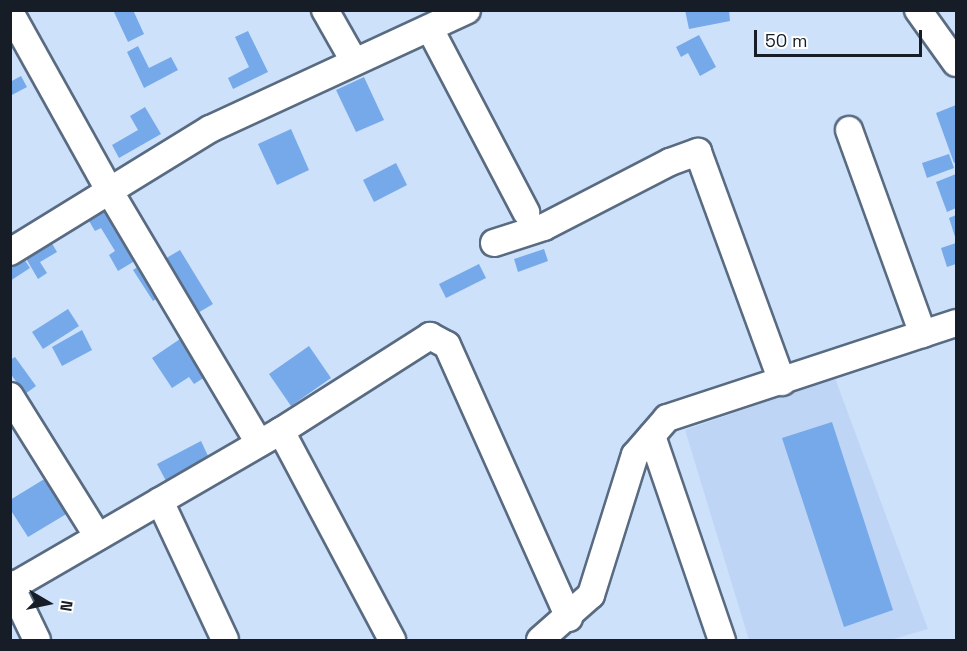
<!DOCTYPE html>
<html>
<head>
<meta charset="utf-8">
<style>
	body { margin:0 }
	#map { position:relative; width:967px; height:651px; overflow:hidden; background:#cde1fb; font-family:"Space Grotesk",sans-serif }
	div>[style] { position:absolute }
	.built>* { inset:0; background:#bed5f5 }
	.building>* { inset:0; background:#76a9e9 }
	.roads { filter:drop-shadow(2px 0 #596b81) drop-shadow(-2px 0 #596b81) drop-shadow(0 2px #596b81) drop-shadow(0 -2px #596b81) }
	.minor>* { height:26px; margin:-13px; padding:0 13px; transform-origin:13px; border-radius:13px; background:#fff }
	span { translate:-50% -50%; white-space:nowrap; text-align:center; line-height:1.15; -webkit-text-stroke:5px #fff; paint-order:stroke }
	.frame { position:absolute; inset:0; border:12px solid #161d26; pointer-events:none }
	.north { position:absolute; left:18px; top:573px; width:60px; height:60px; -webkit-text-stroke:4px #fff; paint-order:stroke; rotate:99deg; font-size:16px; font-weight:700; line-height:24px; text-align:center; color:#161d26 }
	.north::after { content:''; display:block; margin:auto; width:21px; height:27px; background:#161d26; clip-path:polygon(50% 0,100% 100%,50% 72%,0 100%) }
	.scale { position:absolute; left:754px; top:30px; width:168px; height:27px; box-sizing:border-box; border:3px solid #161d26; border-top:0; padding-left:8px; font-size:18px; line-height:21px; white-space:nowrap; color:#161d26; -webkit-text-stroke:4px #fff; paint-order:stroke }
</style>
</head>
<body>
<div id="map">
	<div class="built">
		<i style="clip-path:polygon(835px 378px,928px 629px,890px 640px,749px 640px,685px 430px)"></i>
	</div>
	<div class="building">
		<i style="clip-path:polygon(113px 10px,133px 10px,144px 34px,128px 42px)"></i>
		<i style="clip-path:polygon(685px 10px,729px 10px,730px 21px,689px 29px)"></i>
		<i style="clip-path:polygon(248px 31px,268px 72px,233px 89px,228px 78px,249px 67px,235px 37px)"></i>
		<i style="clip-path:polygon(699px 35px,716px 67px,700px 76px,688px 53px,681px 57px,676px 47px)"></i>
		<i style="clip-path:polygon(138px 46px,149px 68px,171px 57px,178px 70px,144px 88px,127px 52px)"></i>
		<i style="clip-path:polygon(21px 76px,27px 87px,10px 96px,10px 82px)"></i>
		<i style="clip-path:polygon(364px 77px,384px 120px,356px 132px,336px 90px)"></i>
		<i style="clip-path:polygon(956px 105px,956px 162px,954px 163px,936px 113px)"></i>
		<i style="clip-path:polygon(145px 107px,161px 134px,119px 158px,112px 145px,138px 130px,130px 116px)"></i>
		<i style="clip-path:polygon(291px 129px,309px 170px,277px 185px,258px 144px)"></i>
		<i style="clip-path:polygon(949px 154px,954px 168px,927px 178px,922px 163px)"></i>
		<i style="clip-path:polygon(396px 163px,407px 185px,374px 202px,363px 180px)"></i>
		<i style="clip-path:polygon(956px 174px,956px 208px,947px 212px,936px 182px)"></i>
		<i style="clip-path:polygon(109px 209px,138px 259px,118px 271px,109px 255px,115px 251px,101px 228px,95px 231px,89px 221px)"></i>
		<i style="clip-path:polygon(956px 215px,956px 240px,949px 218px)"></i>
		<i style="clip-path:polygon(50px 240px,57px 252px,40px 262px,47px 273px,38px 279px,24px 255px)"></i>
		<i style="clip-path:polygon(956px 243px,956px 264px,947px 267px,941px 248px)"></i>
		<i style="clip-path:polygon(544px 249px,548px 261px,518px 272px,514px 259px)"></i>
		<i style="clip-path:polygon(180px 250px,213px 304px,196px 314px,163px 260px)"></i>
		<i style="clip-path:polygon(22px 256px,30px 268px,10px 281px,10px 264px)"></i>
		<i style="clip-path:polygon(142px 264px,162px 295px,153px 301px,133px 270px)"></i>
		<i style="clip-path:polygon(479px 264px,486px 278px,446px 298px,439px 284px)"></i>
		<i style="clip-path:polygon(68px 309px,79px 326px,43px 349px,32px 332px)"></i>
		<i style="clip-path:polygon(82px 330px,92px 350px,62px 366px,52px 347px)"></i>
		<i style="clip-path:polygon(180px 339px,205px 377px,194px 384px,189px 377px,172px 388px,152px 358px)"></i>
		<i style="clip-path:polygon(309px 346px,331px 378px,291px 406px,269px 374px)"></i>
		<i style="clip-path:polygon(15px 357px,36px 386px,25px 394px,10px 373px,10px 360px)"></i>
		<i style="clip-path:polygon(832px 422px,893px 610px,844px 627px,782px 438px)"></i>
		<i style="clip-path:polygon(201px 441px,209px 458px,166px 481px,157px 464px)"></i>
		<i style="clip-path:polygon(46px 478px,68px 513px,28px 537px,10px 509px,10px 500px)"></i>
	</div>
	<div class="roads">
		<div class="minor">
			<i style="left:325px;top:10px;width:59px;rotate:60.4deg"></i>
			<i style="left:918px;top:10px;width:65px;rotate:54.4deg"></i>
			<i style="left:10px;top:12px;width:206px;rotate:60.9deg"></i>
			<i style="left:110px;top:192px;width:292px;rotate:59.3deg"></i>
			<i style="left:430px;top:29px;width:207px;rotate:62.3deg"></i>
			<i style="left:849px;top:130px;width:217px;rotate:70.1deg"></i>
			<i style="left:494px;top:243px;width:52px;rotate:-17.7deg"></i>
			<i style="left:544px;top:227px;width:142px;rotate:-27.3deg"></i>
			<i style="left:670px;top:162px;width:30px;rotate:-20deg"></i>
			<i style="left:698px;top:152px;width:245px;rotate:69.9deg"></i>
			<i style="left:10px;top:252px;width:235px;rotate:-31.6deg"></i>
			<i style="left:210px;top:129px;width:283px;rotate:-24.8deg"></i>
			<i style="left:10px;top:396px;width:166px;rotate:58deg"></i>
			<i style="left:281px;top:431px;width:237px;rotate:62deg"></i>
			<i style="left:652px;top:436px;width:216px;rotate:71.1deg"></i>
			<i style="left:160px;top:501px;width:153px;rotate:64.9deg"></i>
			<i style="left:10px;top:584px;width:62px;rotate:64.3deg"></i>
			<i style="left:10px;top:588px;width:313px;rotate:-30.1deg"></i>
			<i style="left:281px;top:431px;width:177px;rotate:-32.5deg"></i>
			<i style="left:430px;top:336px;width:19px;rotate:28deg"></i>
			<i style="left:447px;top:345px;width:299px;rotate:65.9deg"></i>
			<i style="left:540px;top:640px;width:68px;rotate:-41.4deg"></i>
			<i style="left:591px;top:595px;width:147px;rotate:-72.6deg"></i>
			<i style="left:635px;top:455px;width:49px;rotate:-49.1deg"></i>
			<i style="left:667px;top:418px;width:304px;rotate:-18.2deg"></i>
		</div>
	</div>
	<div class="frame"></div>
	<div class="north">N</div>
	<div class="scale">50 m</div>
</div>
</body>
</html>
